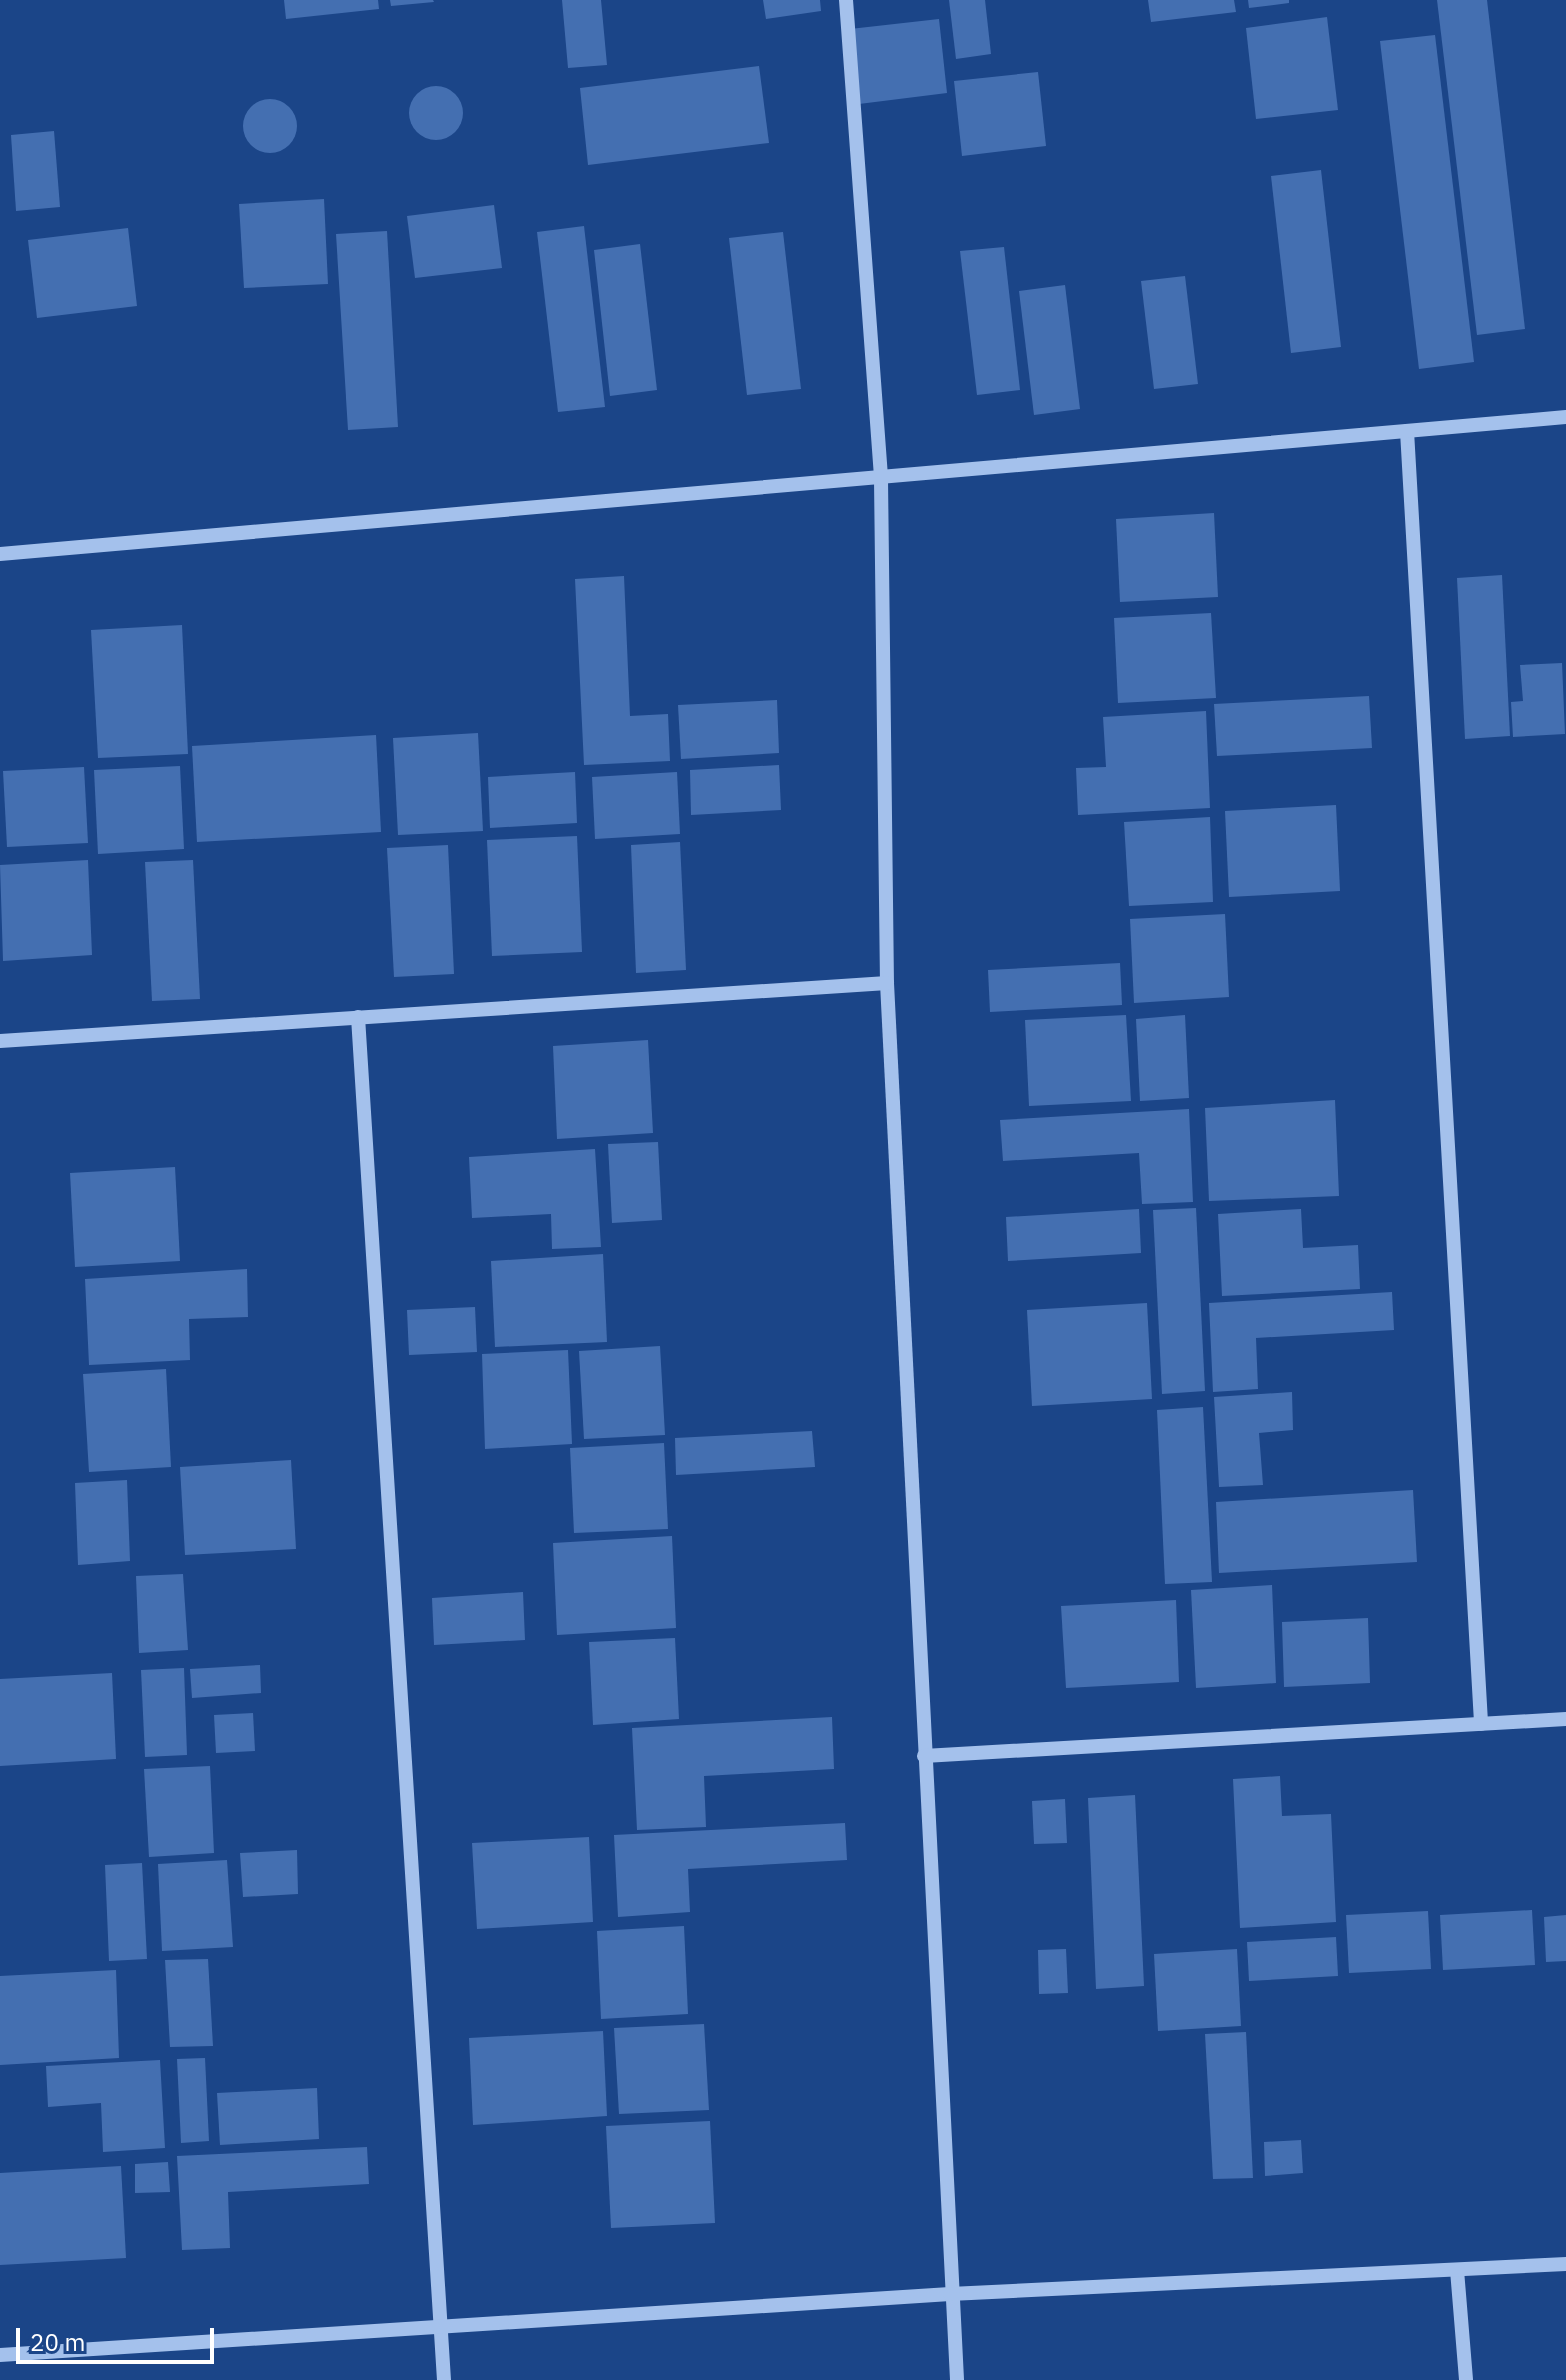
<!DOCTYPE html>
<html>
<head>
<meta charset="utf-8">
<style>
	body { margin:0 }
	#map { position:relative; width:1566px; height:2380px; overflow:hidden; background:#1b4588; font-family:"IBM Plex Sans",sans-serif }
	div>[style] { position:absolute }
	.building>* { inset:0; background:#446fb1 }
	.round { border-radius:50% }
	.minor>* { height:14px; margin:-7px; padding:0 7px; transform-origin:7px; border-radius:7px; background:#a4c1ec }
	span { translate:-50% -50%; white-space:nowrap; text-align:center; line-height:1.15; -webkit-text-stroke:8px #1b4588; paint-order:stroke }
	.scale { position:absolute; left:16px; top:2328px; width:198px; height:36px; box-sizing:border-box; border:4px solid #fff; border-top:0; padding-left:10px; font-size:24px; line-height:28px; white-space:nowrap; color:#fff; -webkit-text-stroke:6px #1b4588; paint-order:stroke }
</style>
</head>
<body>
<div id="map">
	<div class="building">
		<i style="clip-path:polygon(284px 0,378px 0,379px 9px,286px 19px)"></i>
		<i style="clip-path:polygon(390px 0,433px 0,434px 2px,391px 6px)"></i>
		<i style="clip-path:polygon(562px 0,601px 0,607px 65px,568px 68px)"></i>
		<i style="clip-path:polygon(763px 0,820px 0,821px 11px,766px 19px)"></i>
		<i style="clip-path:polygon(949px 0,985px 0,991px 54px,956px 59px)"></i>
		<i style="clip-path:polygon(1148px 0,1234px 0,1236px 12px,1151px 22px)"></i>
		<i style="clip-path:polygon(1248px 0,1289px 0,1289px 3px,1249px 8px)"></i>
		<i style="clip-path:polygon(1437px 0,1487px 0,1525px 329px,1477px 335px)"></i>
		<i style="clip-path:polygon(1327px 17px,1338px 110px,1256px 119px,1246px 28px)"></i>
		<i style="clip-path:polygon(939px 19px,947px 93px,859px 104px,850px 29px)"></i>
		<i style="clip-path:polygon(1435px 35px,1474px 362px,1419px 369px,1380px 41px)"></i>
		<i style="clip-path:polygon(759px 66px,769px 143px,588px 165px,580px 88px)"></i>
		<i style="clip-path:polygon(1038px 72px,1046px 146px,962px 156px,954px 81px)"></i>
		<i class="round" style="left:409px;top:86px;width:54px;height:54px"></i>
		<i class="round" style="left:243px;top:99px;width:54px;height:54px"></i>
		<i style="clip-path:polygon(54px 131px,60px 207px,16px 211px,11px 135px)"></i>
		<i style="clip-path:polygon(1321px 170px,1341px 347px,1291px 353px,1271px 176px)"></i>
		<i style="clip-path:polygon(324px 199px,328px 284px,244px 288px,239px 204px)"></i>
		<i style="clip-path:polygon(494px 205px,502px 268px,415px 278px,407px 216px)"></i>
		<i style="clip-path:polygon(584px 226px,605px 407px,558px 412px,537px 232px)"></i>
		<i style="clip-path:polygon(128px 228px,137px 306px,37px 318px,28px 240px)"></i>
		<i style="clip-path:polygon(387px 231px,398px 427px,348px 430px,336px 234px)"></i>
		<i style="clip-path:polygon(783px 232px,801px 389px,747px 395px,729px 238px)"></i>
		<i style="clip-path:polygon(640px 244px,657px 390px,610px 396px,594px 250px)"></i>
		<i style="clip-path:polygon(1004px 247px,1020px 390px,977px 395px,960px 251px)"></i>
		<i style="clip-path:polygon(1185px 276px,1198px 384px,1154px 389px,1141px 281px)"></i>
		<i style="clip-path:polygon(1065px 285px,1080px 409px,1034px 415px,1019px 291px)"></i>
		<i style="clip-path:polygon(1214px 513px,1218px 597px,1120px 602px,1116px 519px)"></i>
		<i style="clip-path:polygon(1502px 575px,1510px 736px,1465px 739px,1457px 578px)"></i>
		<i style="clip-path:polygon(624px 576px,630px 716px,668px 714px,670px 761px,584px 765px,575px 579px)"></i>
		<i style="clip-path:polygon(1211px 613px,1216px 698px,1118px 703px,1114px 618px)"></i>
		<i style="clip-path:polygon(182px 625px,188px 754px,98px 758px,91px 630px)"></i>
		<i style="clip-path:polygon(1562px 663px,1565px 734px,1513px 737px,1511px 702px,1523px 701px,1520px 665px)"></i>
		<i style="clip-path:polygon(1369px 696px,1372px 748px,1217px 756px,1214px 704px)"></i>
		<i style="clip-path:polygon(777px 700px,779px 753px,681px 759px,678px 705px)"></i>
		<i style="clip-path:polygon(1206px 711px,1210px 808px,1078px 815px,1076px 768px,1106px 767px,1103px 717px)"></i>
		<i style="clip-path:polygon(478px 733px,483px 831px,398px 835px,393px 738px)"></i>
		<i style="clip-path:polygon(376px 735px,381px 832px,197px 842px,192px 746px)"></i>
		<i style="clip-path:polygon(779px 765px,781px 810px,691px 815px,690px 770px)"></i>
		<i style="clip-path:polygon(180px 766px,184px 849px,98px 854px,94px 770px)"></i>
		<i style="clip-path:polygon(84px 767px,88px 843px,7px 847px,3px 771px)"></i>
		<i style="clip-path:polygon(575px 772px,577px 823px,490px 828px,488px 777px)"></i>
		<i style="clip-path:polygon(677px 772px,680px 834px,595px 839px,592px 777px)"></i>
		<i style="clip-path:polygon(1336px 805px,1340px 891px,1229px 897px,1225px 811px)"></i>
		<i style="clip-path:polygon(1210px 817px,1213px 902px,1129px 906px,1124px 822px)"></i>
		<i style="clip-path:polygon(577px 836px,582px 952px,492px 956px,487px 840px)"></i>
		<i style="clip-path:polygon(680px 842px,686px 970px,636px 973px,631px 845px)"></i>
		<i style="clip-path:polygon(448px 845px,454px 974px,394px 977px,387px 848px)"></i>
		<i style="clip-path:polygon(88px 860px,92px 955px,3px 961px,0 865px)"></i>
		<i style="clip-path:polygon(193px 860px,200px 999px,152px 1001px,145px 862px)"></i>
		<i style="clip-path:polygon(1225px 914px,1229px 997px,1134px 1003px,1130px 919px)"></i>
		<i style="clip-path:polygon(1120px 963px,1122px 1005px,990px 1012px,988px 970px)"></i>
		<i style="clip-path:polygon(1126px 1015px,1131px 1101px,1029px 1106px,1025px 1020px)"></i>
		<i style="clip-path:polygon(1185px 1015px,1189px 1098px,1140px 1101px,1136px 1019px)"></i>
		<i style="clip-path:polygon(648px 1040px,653px 1133px,557px 1139px,553px 1046px)"></i>
		<i style="clip-path:polygon(1335px 1100px,1339px 1196px,1209px 1201px,1205px 1108px)"></i>
		<i style="clip-path:polygon(1189px 1109px,1193px 1202px,1142px 1204px,1139px 1153px,1003px 1161px,1000px 1120px)"></i>
		<i style="clip-path:polygon(658px 1142px,662px 1220px,612px 1223px,608px 1144px)"></i>
		<i style="clip-path:polygon(595px 1149px,601px 1247px,552px 1249px,551px 1214px,472px 1218px,469px 1157px)"></i>
		<i style="clip-path:polygon(175px 1167px,180px 1261px,75px 1267px,70px 1173px)"></i>
		<i style="clip-path:polygon(1196px 1208px,1205px 1391px,1162px 1394px,1153px 1210px)"></i>
		<i style="clip-path:polygon(1139px 1209px,1141px 1253px,1008px 1261px,1006px 1217px)"></i>
		<i style="clip-path:polygon(1301px 1209px,1303px 1248px,1358px 1245px,1360px 1289px,1222px 1296px,1218px 1214px)"></i>
		<i style="clip-path:polygon(603px 1254px,607px 1342px,495px 1347px,491px 1261px)"></i>
		<i style="clip-path:polygon(247px 1269px,248px 1317px,189px 1319px,190px 1360px,89px 1365px,85px 1279px)"></i>
		<i style="clip-path:polygon(1392px 1292px,1394px 1330px,1256px 1338px,1258px 1389px,1213px 1392px,1209px 1303px)"></i>
		<i style="clip-path:polygon(1147px 1303px,1152px 1399px,1032px 1406px,1027px 1310px)"></i>
		<i style="clip-path:polygon(475px 1307px,477px 1352px,409px 1355px,407px 1310px)"></i>
		<i style="clip-path:polygon(660px 1346px,665px 1435px,584px 1439px,579px 1351px)"></i>
		<i style="clip-path:polygon(568px 1350px,572px 1444px,485px 1449px,482px 1354px)"></i>
		<i style="clip-path:polygon(166px 1369px,171px 1467px,89px 1472px,83px 1374px)"></i>
		<i style="clip-path:polygon(1292px 1392px,1293px 1430px,1259px 1433px,1263px 1485px,1219px 1487px,1214px 1397px)"></i>
		<i style="clip-path:polygon(1203px 1407px,1212px 1582px,1165px 1584px,1157px 1410px)"></i>
		<i style="clip-path:polygon(812px 1431px,815px 1467px,676px 1475px,675px 1438px)"></i>
		<i style="clip-path:polygon(664px 1443px,668px 1529px,574px 1533px,570px 1448px)"></i>
		<i style="clip-path:polygon(291px 1460px,296px 1549px,185px 1555px,180px 1467px)"></i>
		<i style="clip-path:polygon(127px 1480px,130px 1561px,78px 1565px,75px 1483px)"></i>
		<i style="clip-path:polygon(1413px 1490px,1417px 1562px,1219px 1573px,1216px 1502px)"></i>
		<i style="clip-path:polygon(672px 1536px,676px 1628px,557px 1635px,553px 1543px)"></i>
		<i style="clip-path:polygon(183px 1574px,188px 1650px,139px 1653px,136px 1576px)"></i>
		<i style="clip-path:polygon(1272px 1585px,1276px 1683px,1196px 1688px,1191px 1590px)"></i>
		<i style="clip-path:polygon(523px 1592px,525px 1640px,434px 1645px,432px 1598px)"></i>
		<i style="clip-path:polygon(1176px 1600px,1179px 1682px,1066px 1688px,1061px 1606px)"></i>
		<i style="clip-path:polygon(1368px 1618px,1370px 1683px,1284px 1687px,1282px 1622px)"></i>
		<i style="clip-path:polygon(675px 1638px,679px 1719px,593px 1725px,589px 1642px)"></i>
		<i style="clip-path:polygon(260px 1665px,261px 1693px,192px 1698px,190px 1669px)"></i>
		<i style="clip-path:polygon(184px 1668px,187px 1755px,145px 1757px,141px 1670px)"></i>
		<i style="clip-path:polygon(112px 1673px,116px 1759px,0 1766px,0 1679px)"></i>
		<i style="clip-path:polygon(253px 1713px,255px 1751px,216px 1753px,214px 1715px)"></i>
		<i style="clip-path:polygon(832px 1717px,834px 1769px,704px 1776px,706px 1827px,637px 1830px,632px 1728px)"></i>
		<i style="clip-path:polygon(210px 1766px,214px 1853px,149px 1857px,144px 1769px)"></i>
		<i style="clip-path:polygon(1280px 1776px,1282px 1816px,1331px 1814px,1336px 1922px,1240px 1928px,1233px 1779px)"></i>
		<i style="clip-path:polygon(1135px 1795px,1144px 1986px,1096px 1989px,1088px 1798px)"></i>
		<i style="clip-path:polygon(1065px 1799px,1067px 1843px,1034px 1844px,1032px 1801px)"></i>
		<i style="clip-path:polygon(845px 1823px,847px 1860px,688px 1869px,690px 1912px,618px 1917px,614px 1835px)"></i>
		<i style="clip-path:polygon(589px 1837px,593px 1922px,477px 1929px,472px 1843px)"></i>
		<i style="clip-path:polygon(297px 1850px,298px 1894px,243px 1897px,240px 1853px)"></i>
		<i style="clip-path:polygon(227px 1860px,233px 1947px,162px 1951px,158px 1864px)"></i>
		<i style="clip-path:polygon(142px 1863px,147px 1959px,109px 1961px,105px 1865px)"></i>
		<i style="clip-path:polygon(1532px 1910px,1535px 1965px,1443px 1970px,1440px 1915px)"></i>
		<i style="clip-path:polygon(1428px 1911px,1431px 1969px,1349px 1973px,1346px 1915px)"></i>
		<i style="clip-path:polygon(1566px 1915px,1566px 1961px,1546px 1962px,1544px 1917px)"></i>
		<i style="clip-path:polygon(684px 1926px,688px 2014px,601px 2019px,597px 1931px)"></i>
		<i style="clip-path:polygon(1336px 1937px,1338px 1976px,1249px 1981px,1247px 1942px)"></i>
		<i style="clip-path:polygon(1066px 1949px,1068px 1993px,1039px 1994px,1038px 1950px)"></i>
		<i style="clip-path:polygon(1237px 1949px,1241px 2026px,1158px 2031px,1154px 1954px)"></i>
		<i style="clip-path:polygon(208px 1959px,213px 2046px,170px 2047px,165px 1960px)"></i>
		<i style="clip-path:polygon(116px 1970px,119px 2058px,0 2065px,0 1976px)"></i>
		<i style="clip-path:polygon(704px 2024px,709px 2110px,619px 2114px,614px 2028px)"></i>
		<i style="clip-path:polygon(603px 2031px,607px 2116px,473px 2125px,469px 2038px)"></i>
		<i style="clip-path:polygon(1246px 2032px,1253px 2178px,1213px 2179px,1205px 2034px)"></i>
		<i style="clip-path:polygon(205px 2058px,209px 2141px,181px 2143px,177px 2059px)"></i>
		<i style="clip-path:polygon(160px 2060px,165px 2148px,103px 2152px,101px 2103px,48px 2107px,46px 2066px)"></i>
		<i style="clip-path:polygon(317px 2088px,319px 2139px,220px 2145px,217px 2093px)"></i>
		<i style="clip-path:polygon(710px 2121px,715px 2223px,611px 2228px,606px 2126px)"></i>
		<i style="clip-path:polygon(1301px 2140px,1303px 2173px,1265px 2176px,1264px 2142px)"></i>
		<i style="clip-path:polygon(367px 2147px,369px 2184px,228px 2192px,230px 2248px,182px 2250px,177px 2156px)"></i>
		<i style="clip-path:polygon(168px 2162px,170px 2192px,135px 2193px,135px 2164px)"></i>
		<i style="clip-path:polygon(121px 2166px,126px 2258px,0 2265px,0 2173px)"></i>
	</div>
	<div class="minor">
		<i style="left:846px;top:0;width:480px;rotate:85.8deg"></i>
		<i style="left:881px;top:479px;width:504px;rotate:89.32deg"></i>
		<i style="left:887px;top:983px;width:1399px;rotate:87.13deg"></i>
		<i style="left:1407px;top:431px;width:1295px;rotate:86.72deg"></i>
		<i style="left:0;top:554px;width:1572px;rotate:-5deg"></i>
		<i style="left:358px;top:1017px;width:1366px;rotate:86.39deg"></i>
		<i style="left:0;top:1041px;width:889px;rotate:-3.74deg"></i>
		<i style="left:924px;top:1756px;width:643px;rotate:-3.3deg"></i>
		<i style="left:1457px;top:2270px;width:110px;rotate:85.3deg"></i>
		<i style="left:0;top:2355px;width:952px;rotate:-3.67deg"></i>
		<i style="left:950px;top:2294px;width:617px;rotate:-2.79deg"></i>
	</div>
	<div class="scale">20 m</div>
</div>
</body>
</html>
